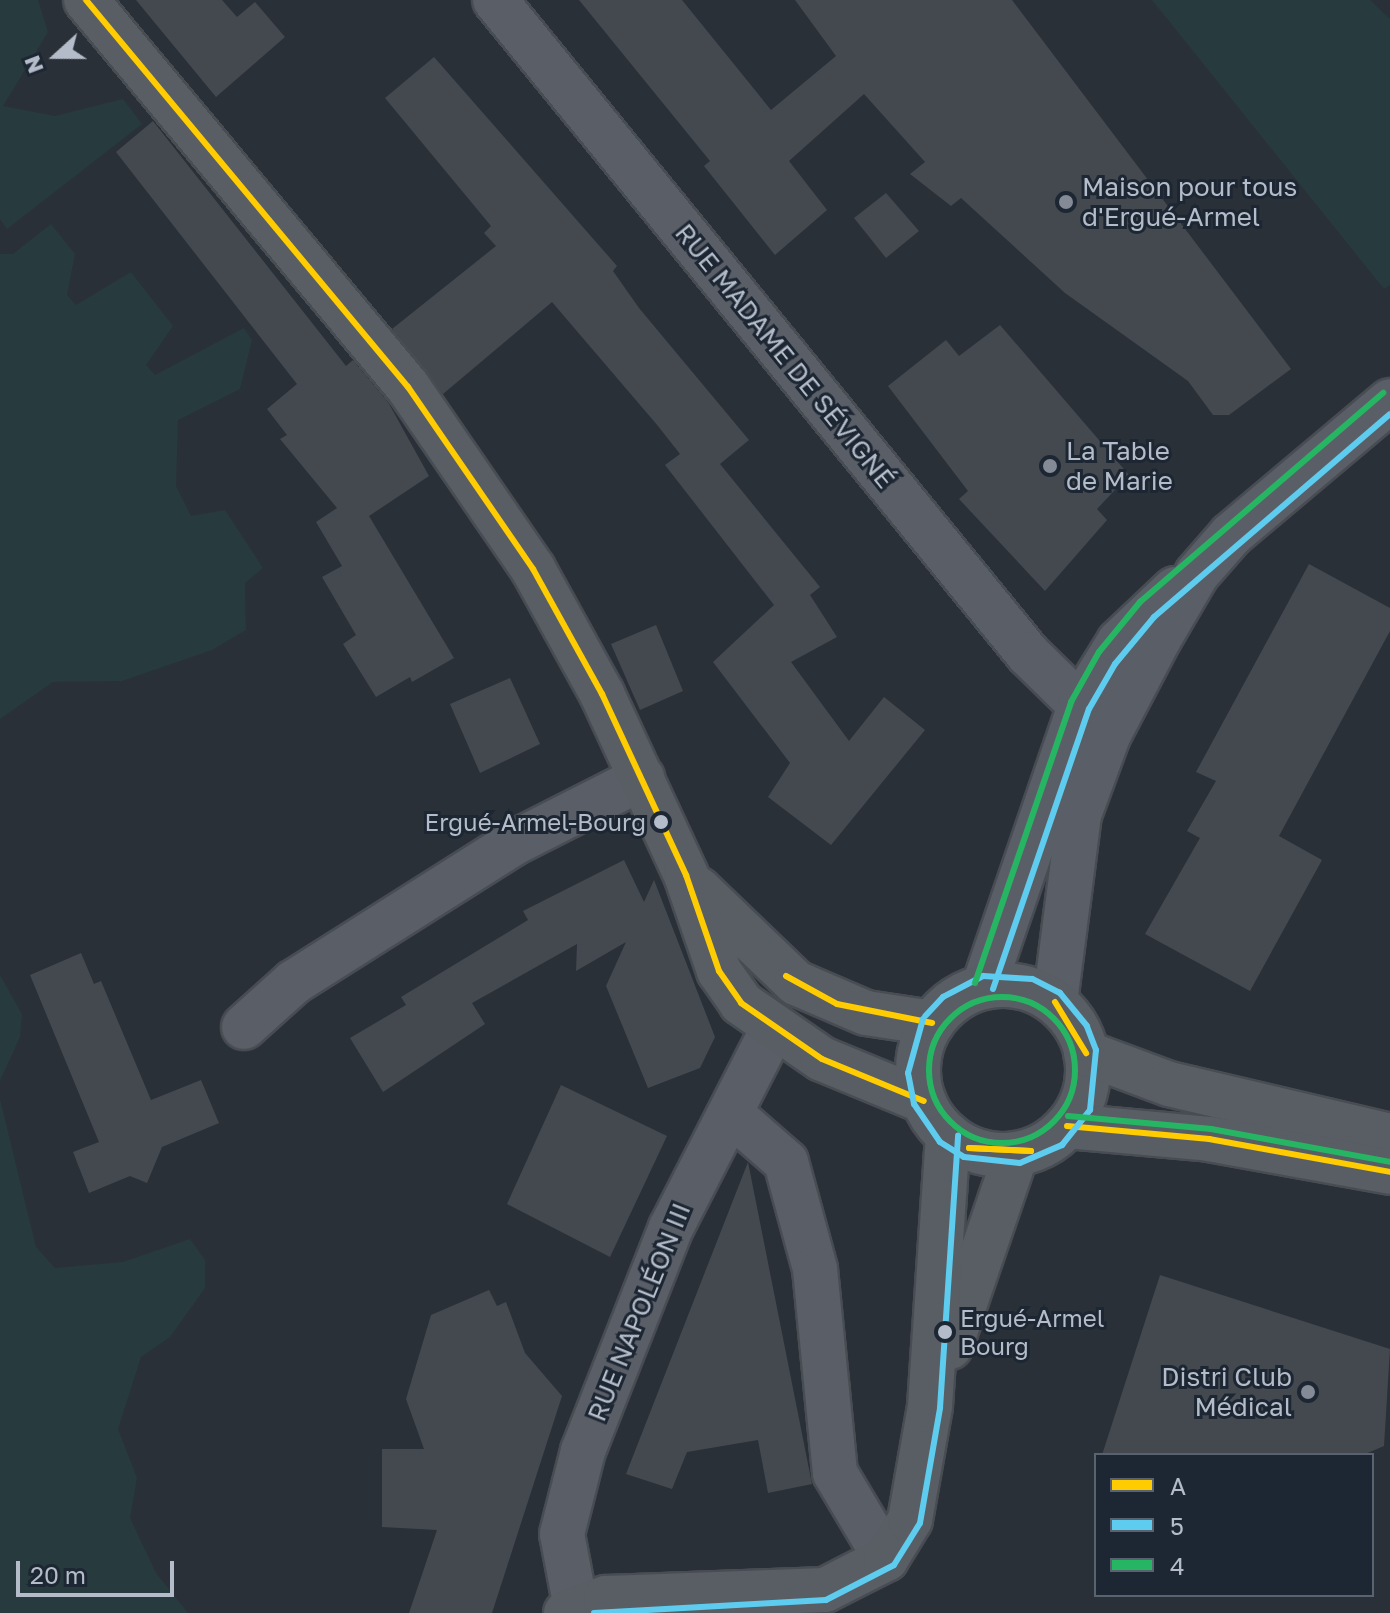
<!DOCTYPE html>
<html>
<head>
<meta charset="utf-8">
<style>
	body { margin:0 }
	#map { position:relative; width:1390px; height:1613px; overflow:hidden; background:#2a3038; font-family:"Golos Text",sans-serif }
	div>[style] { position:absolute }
	.green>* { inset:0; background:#273a3e }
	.building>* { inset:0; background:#444950 }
	.roads { filter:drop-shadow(2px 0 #484c53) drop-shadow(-2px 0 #484c53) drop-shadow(0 2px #484c53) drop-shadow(0 -2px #484c53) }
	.street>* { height:44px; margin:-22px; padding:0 22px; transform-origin:22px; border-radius:22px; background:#5a5e66 }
	.secondary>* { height:44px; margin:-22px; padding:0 22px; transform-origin:22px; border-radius:22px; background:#595d64 }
	.secondary>.ring { margin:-22px; padding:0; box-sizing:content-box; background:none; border:44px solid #595d64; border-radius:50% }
	.bus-1>* { height:6px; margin:-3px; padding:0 3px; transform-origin:3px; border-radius:3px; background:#fecc00 }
	.bus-2>* { height:6px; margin:-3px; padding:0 3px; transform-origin:3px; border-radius:3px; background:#5dccef }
	.bus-3>* { height:6px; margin:-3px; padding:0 3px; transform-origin:3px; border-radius:3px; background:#26b663 }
	.bus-3>.ring { margin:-3px; padding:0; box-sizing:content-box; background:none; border:6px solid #26b663; border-radius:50% }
	.dots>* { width:22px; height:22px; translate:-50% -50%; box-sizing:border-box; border:4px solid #1d2633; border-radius:50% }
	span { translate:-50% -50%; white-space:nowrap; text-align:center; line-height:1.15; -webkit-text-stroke:6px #1d2633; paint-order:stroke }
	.bus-label { font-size:24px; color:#b4bcc9 }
	.right { translate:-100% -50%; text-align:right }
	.left { translate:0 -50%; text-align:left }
	.poi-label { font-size:26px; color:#b4bcc9 }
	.street-label { font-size:26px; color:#b4bcc9 }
	.legend { position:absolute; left:1094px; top:1453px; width:280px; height:144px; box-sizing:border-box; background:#1d2633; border:2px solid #59626f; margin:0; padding:10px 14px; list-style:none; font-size:24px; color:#b4bcc9 }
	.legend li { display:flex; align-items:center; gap:16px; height:40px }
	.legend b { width:40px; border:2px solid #59626f }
	.north { position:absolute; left:16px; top:16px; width:80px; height:80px; -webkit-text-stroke:6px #1d2633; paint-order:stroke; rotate:249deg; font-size:22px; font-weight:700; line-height:32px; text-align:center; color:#b4bcc9 }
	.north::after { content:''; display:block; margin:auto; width:28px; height:36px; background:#b4bcc9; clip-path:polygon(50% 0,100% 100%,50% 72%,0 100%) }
	.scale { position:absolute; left:16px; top:1561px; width:158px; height:36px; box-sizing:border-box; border:4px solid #b4bcc9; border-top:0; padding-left:10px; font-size:24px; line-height:28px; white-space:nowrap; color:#b4bcc9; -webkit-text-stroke:6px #1d2633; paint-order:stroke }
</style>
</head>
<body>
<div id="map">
	<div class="green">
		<i style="clip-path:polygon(0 0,38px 0,48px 32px,3px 106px,55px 116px,123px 99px,142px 124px,7px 229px,0 219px)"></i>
		<i style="clip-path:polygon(1152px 0,1370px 0,1390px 19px,1390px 285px,1384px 289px)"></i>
		<i style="clip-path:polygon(51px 224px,75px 254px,67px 295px,76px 305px,131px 272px,173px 326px,146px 365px,155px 375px,244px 328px,252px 340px,240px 389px,178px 420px,176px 486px,191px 516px,225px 510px,263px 568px,245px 583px,246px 630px,212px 650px,122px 681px,53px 682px,0 719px,0 254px,13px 254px)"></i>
		<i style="clip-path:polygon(0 975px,22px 1014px,20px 1037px,0 1081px)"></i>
		<i style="clip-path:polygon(0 1099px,36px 1247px,55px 1268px,123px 1262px,190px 1239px,205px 1260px,205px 1288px,170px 1337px,141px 1357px,118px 1429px,137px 1478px,130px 1518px,156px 1573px,188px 1613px,0 1613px)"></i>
	</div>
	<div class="building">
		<i style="clip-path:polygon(136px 0,222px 0,237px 17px,255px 2px,285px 37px,216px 97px)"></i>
		<i style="clip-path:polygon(579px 0,682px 0,771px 110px,836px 56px,795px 0,1012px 0,1291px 369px,1229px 415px,1213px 415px,1188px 381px,1065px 293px,961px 198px,951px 206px,910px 174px,925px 162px,864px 94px,789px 161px,827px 210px,775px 255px,704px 166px,710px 161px)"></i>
		<i style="clip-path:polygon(434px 57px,617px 266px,613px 271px,639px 308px,749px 440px,720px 464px,820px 587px,810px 595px,837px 637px,791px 662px,849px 741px,884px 697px,925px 730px,831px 845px,768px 797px,790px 763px,713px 662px,774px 605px,665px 465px,680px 454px,658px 426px,552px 302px,443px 394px,392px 329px,496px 246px,484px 233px,491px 226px,385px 98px)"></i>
		<i style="clip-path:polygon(153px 121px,346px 366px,353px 360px,388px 402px,429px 476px,369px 516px,454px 658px,412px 682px,410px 677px,376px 697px,343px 644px,356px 635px,322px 577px,342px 566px,316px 522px,337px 508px,280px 439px,287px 435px,267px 409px,297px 384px,116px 152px)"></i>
		<i style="clip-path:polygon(886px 193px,919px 231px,886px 258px,854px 218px)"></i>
		<i style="clip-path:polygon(1000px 325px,1129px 475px,1097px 509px,1107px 520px,1045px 591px,959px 499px,968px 491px,888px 386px,946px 340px,959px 356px)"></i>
		<i style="clip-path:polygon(1309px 564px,1390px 608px,1390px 631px,1279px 836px,1322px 860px,1250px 991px,1145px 934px,1200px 838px,1187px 831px,1216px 781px,1196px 772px)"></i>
		<i style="clip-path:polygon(656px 625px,683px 691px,640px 710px,611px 644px)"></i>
		<i style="clip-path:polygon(510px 678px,540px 744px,480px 773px,450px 704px)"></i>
		<i style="clip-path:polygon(624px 860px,644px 902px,654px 880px,715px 1037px,700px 1068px,648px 1088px,606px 986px,626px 942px,576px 971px,577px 944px,472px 1003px,485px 1024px,383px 1092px,350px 1038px,406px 1005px,401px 997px,528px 920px,523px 911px)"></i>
		<i style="clip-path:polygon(81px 953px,94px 984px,101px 981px,151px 1100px,201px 1080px,219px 1123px,162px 1147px,147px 1183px,130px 1176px,89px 1193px,73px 1152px,99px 1142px,30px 975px)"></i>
		<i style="clip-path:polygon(561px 1085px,667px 1136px,610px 1257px,507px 1204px)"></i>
		<i style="clip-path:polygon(748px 1162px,812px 1484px,768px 1493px,758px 1440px,687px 1452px,672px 1489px,626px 1474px)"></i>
		<i style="clip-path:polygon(1160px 1275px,1390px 1349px,1384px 1446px,1363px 1455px,1102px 1455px)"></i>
		<i style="clip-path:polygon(489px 1290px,497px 1306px,506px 1302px,525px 1353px,562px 1396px,492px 1613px,409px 1613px,437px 1530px,382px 1527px,382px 1449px,424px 1449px,406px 1399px,431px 1315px)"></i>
	</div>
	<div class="roads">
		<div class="street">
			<i style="left:495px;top:0;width:844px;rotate:50.82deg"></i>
			<i style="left:1028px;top:654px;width:73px;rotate:44.4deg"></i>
			<i style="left:984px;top:986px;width:297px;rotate:-71.1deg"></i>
			<i style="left:1080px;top:705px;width:74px;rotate:-58.2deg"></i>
			<i style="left:1119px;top:642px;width:77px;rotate:-43.4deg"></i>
			<i style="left:1055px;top:1002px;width:189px;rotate:-82.7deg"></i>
			<i style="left:1079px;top:815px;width:84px;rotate:-69.8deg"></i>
			<i style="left:1108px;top:736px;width:110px;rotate:-62.3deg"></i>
			<i style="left:1159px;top:639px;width:75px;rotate:-59.7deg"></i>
			<i style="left:1197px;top:574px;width:52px;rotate:-48.9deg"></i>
			<i style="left:1231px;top:535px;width:208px;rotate:-40.1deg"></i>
			<i style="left:244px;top:1027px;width:67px;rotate:-42deg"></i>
			<i style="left:294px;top:982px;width:258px;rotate:-32.3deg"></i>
			<i style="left:512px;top:844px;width:146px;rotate:-26.9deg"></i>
			<i style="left:731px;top:1114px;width:73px;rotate:41.1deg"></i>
			<i style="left:786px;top:1162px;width:111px;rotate:74.8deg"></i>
			<i style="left:815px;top:1269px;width:205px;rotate:84.4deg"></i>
			<i style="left:835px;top:1473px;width:100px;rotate:59.3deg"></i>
			<i style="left:576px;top:1608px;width:75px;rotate:-100.7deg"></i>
			<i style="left:562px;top:1534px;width:86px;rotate:-75.8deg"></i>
			<i style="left:583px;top:1451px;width:240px;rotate:-68.5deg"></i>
			<i style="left:671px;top:1228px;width:221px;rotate:-62.9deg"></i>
		</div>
		<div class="secondary">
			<i style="left:86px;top:0;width:503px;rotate:50.24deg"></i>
			<i style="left:408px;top:387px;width:221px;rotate:55.5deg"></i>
			<i style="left:533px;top:569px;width:143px;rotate:61.1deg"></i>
			<i style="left:602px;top:694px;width:200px;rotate:65.1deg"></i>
			<i style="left:686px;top:875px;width:102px;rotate:71deg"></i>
			<i style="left:719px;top:971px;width:39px;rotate:55deg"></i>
			<i style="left:741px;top:1003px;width:98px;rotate:34.7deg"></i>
			<i style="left:822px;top:1059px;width:110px;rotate:22.4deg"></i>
			<i style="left:698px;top:889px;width:136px;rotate:43.8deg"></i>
			<i style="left:796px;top:983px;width:76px;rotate:23.2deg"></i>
			<i style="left:866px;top:1013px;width:67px;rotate:8.6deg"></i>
			<i class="ring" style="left:918px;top:985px;width:126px;height:126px"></i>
			<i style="left:1086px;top:1053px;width:89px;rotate:20.5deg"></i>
			<i style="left:1169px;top:1084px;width:227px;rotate:13.2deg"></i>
			<i style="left:1067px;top:1126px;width:143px;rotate:5.2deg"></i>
			<i style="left:1209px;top:1139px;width:184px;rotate:10.3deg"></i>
			<i style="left:950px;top:1347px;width:204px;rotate:-71.1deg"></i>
			<i style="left:566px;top:1613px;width:43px;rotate:-20.6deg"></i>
			<i style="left:606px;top:1598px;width:219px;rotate:-2.1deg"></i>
			<i style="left:825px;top:1590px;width:68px;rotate:-26.9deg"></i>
			<i style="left:886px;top:1559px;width:46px;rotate:-58.4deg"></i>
			<i style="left:910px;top:1520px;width:116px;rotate:-80deg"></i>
			<i style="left:930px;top:1406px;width:272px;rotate:-86.2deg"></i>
		</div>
	</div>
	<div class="bus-1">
		<i style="left:86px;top:0;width:503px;rotate:50.24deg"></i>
		<i style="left:408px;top:387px;width:221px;rotate:55.5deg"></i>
		<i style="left:533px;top:569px;width:143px;rotate:61.1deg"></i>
		<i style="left:602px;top:694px;width:200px;rotate:65.1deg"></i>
		<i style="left:686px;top:875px;width:102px;rotate:71deg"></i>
		<i style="left:719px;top:971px;width:39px;rotate:55deg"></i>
		<i style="left:741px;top:1003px;width:98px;rotate:34.7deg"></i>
		<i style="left:822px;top:1059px;width:110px;rotate:22.4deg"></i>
		<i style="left:786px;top:976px;width:58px;rotate:28.8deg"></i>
		<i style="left:837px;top:1004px;width:97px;rotate:11.3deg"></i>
		<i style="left:1055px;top:1002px;width:60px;rotate:58.7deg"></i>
		<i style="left:1067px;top:1126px;width:143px;rotate:5.2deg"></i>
		<i style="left:1209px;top:1139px;width:184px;rotate:10.3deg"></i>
		<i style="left:969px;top:1148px;width:62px;rotate:2.8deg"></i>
		<i style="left:969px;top:1148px;width:62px;rotate:2.8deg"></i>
	</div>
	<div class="bus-2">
		<i style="left:993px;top:989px;width:296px;rotate:-71.1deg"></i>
		<i style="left:1089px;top:709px;width:52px;rotate:-60deg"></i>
		<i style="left:1115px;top:664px;width:61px;rotate:-50.3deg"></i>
		<i style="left:1154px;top:617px;width:311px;rotate:-40.7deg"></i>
		<i style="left:923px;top:1019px;width:56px;rotate:105.5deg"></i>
		<i style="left:908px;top:1073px;width:32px;rotate:79deg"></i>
		<i style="left:914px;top:1104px;width:46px;rotate:55.6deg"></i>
		<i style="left:940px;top:1142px;width:28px;rotate:32deg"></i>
		<i style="left:964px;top:1157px;width:56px;rotate:6.1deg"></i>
		<i style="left:1020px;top:1163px;width:46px;rotate:-23.2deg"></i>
		<i style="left:1062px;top:1145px;width:45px;rotate:-51.3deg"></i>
		<i style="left:1090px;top:1110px;width:60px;rotate:-84.3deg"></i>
		<i style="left:1096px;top:1050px;width:26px;rotate:-111deg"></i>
		<i style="left:1087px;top:1026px;width:43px;rotate:-129.3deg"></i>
		<i style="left:1060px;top:993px;width:31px;rotate:-153deg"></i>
		<i style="left:1032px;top:979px;width:49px;rotate:-176.5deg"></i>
		<i style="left:983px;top:976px;width:45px;rotate:152.3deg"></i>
		<i style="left:943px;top:997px;width:26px;rotate:133deg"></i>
		<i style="left:594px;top:1613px;width:232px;rotate:-3.2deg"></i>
		<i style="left:826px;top:1600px;width:76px;rotate:-27.2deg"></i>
		<i style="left:894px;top:1565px;width:49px;rotate:-58.2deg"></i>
		<i style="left:920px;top:1523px;width:117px;rotate:-80.1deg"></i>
		<i style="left:940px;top:1408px;width:273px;rotate:-86.2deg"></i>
	</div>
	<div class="bus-3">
		<i style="left:975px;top:983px;width:297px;rotate:-71.1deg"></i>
		<i style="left:1071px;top:702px;width:57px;rotate:-60.8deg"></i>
		<i style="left:1099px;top:652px;width:65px;rotate:-50.6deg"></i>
		<i style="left:1140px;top:602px;width:321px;rotate:-40.7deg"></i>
		<i class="ring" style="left:929px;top:997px;width:140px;height:140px"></i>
		<i style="left:1068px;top:1116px;width:144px;rotate:5.2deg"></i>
		<i style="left:1211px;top:1129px;width:182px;rotate:10.4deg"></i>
	</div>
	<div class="dots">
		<i style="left:1066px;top:202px;background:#848b96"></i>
		<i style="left:1050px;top:466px;background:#848b96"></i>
		<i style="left:661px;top:822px;background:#b4bcc9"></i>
		<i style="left:945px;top:1332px;background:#b4bcc9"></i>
		<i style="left:1308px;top:1392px;background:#848b96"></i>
	</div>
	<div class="bus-label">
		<span class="right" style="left:646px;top:822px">Ergué-Armel-Bourg</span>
		<span class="left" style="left:960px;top:1332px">Ergué-Armel<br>Bourg</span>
	</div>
	<div class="poi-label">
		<span class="left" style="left:1082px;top:202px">Maison pour tous<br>d'Ergué-Armel</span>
		<span class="left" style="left:1066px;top:466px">La Table<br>de Marie</span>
		<span class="right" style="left:1292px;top:1392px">Distri Club<br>Médical</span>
	</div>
	<div class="street-label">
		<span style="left:785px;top:356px;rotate:51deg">RUE MADAME DE SÉVIGNÉ</span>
		<span style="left:639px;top:1312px;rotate:-68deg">RUE NAPOLÉON III</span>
	</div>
	<ul class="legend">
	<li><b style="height:10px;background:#fecc00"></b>A</li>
	<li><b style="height:10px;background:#5dccef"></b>5</li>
	<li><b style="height:10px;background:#26b663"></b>4</li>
	</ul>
	<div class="north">N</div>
	<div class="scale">20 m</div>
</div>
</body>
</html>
